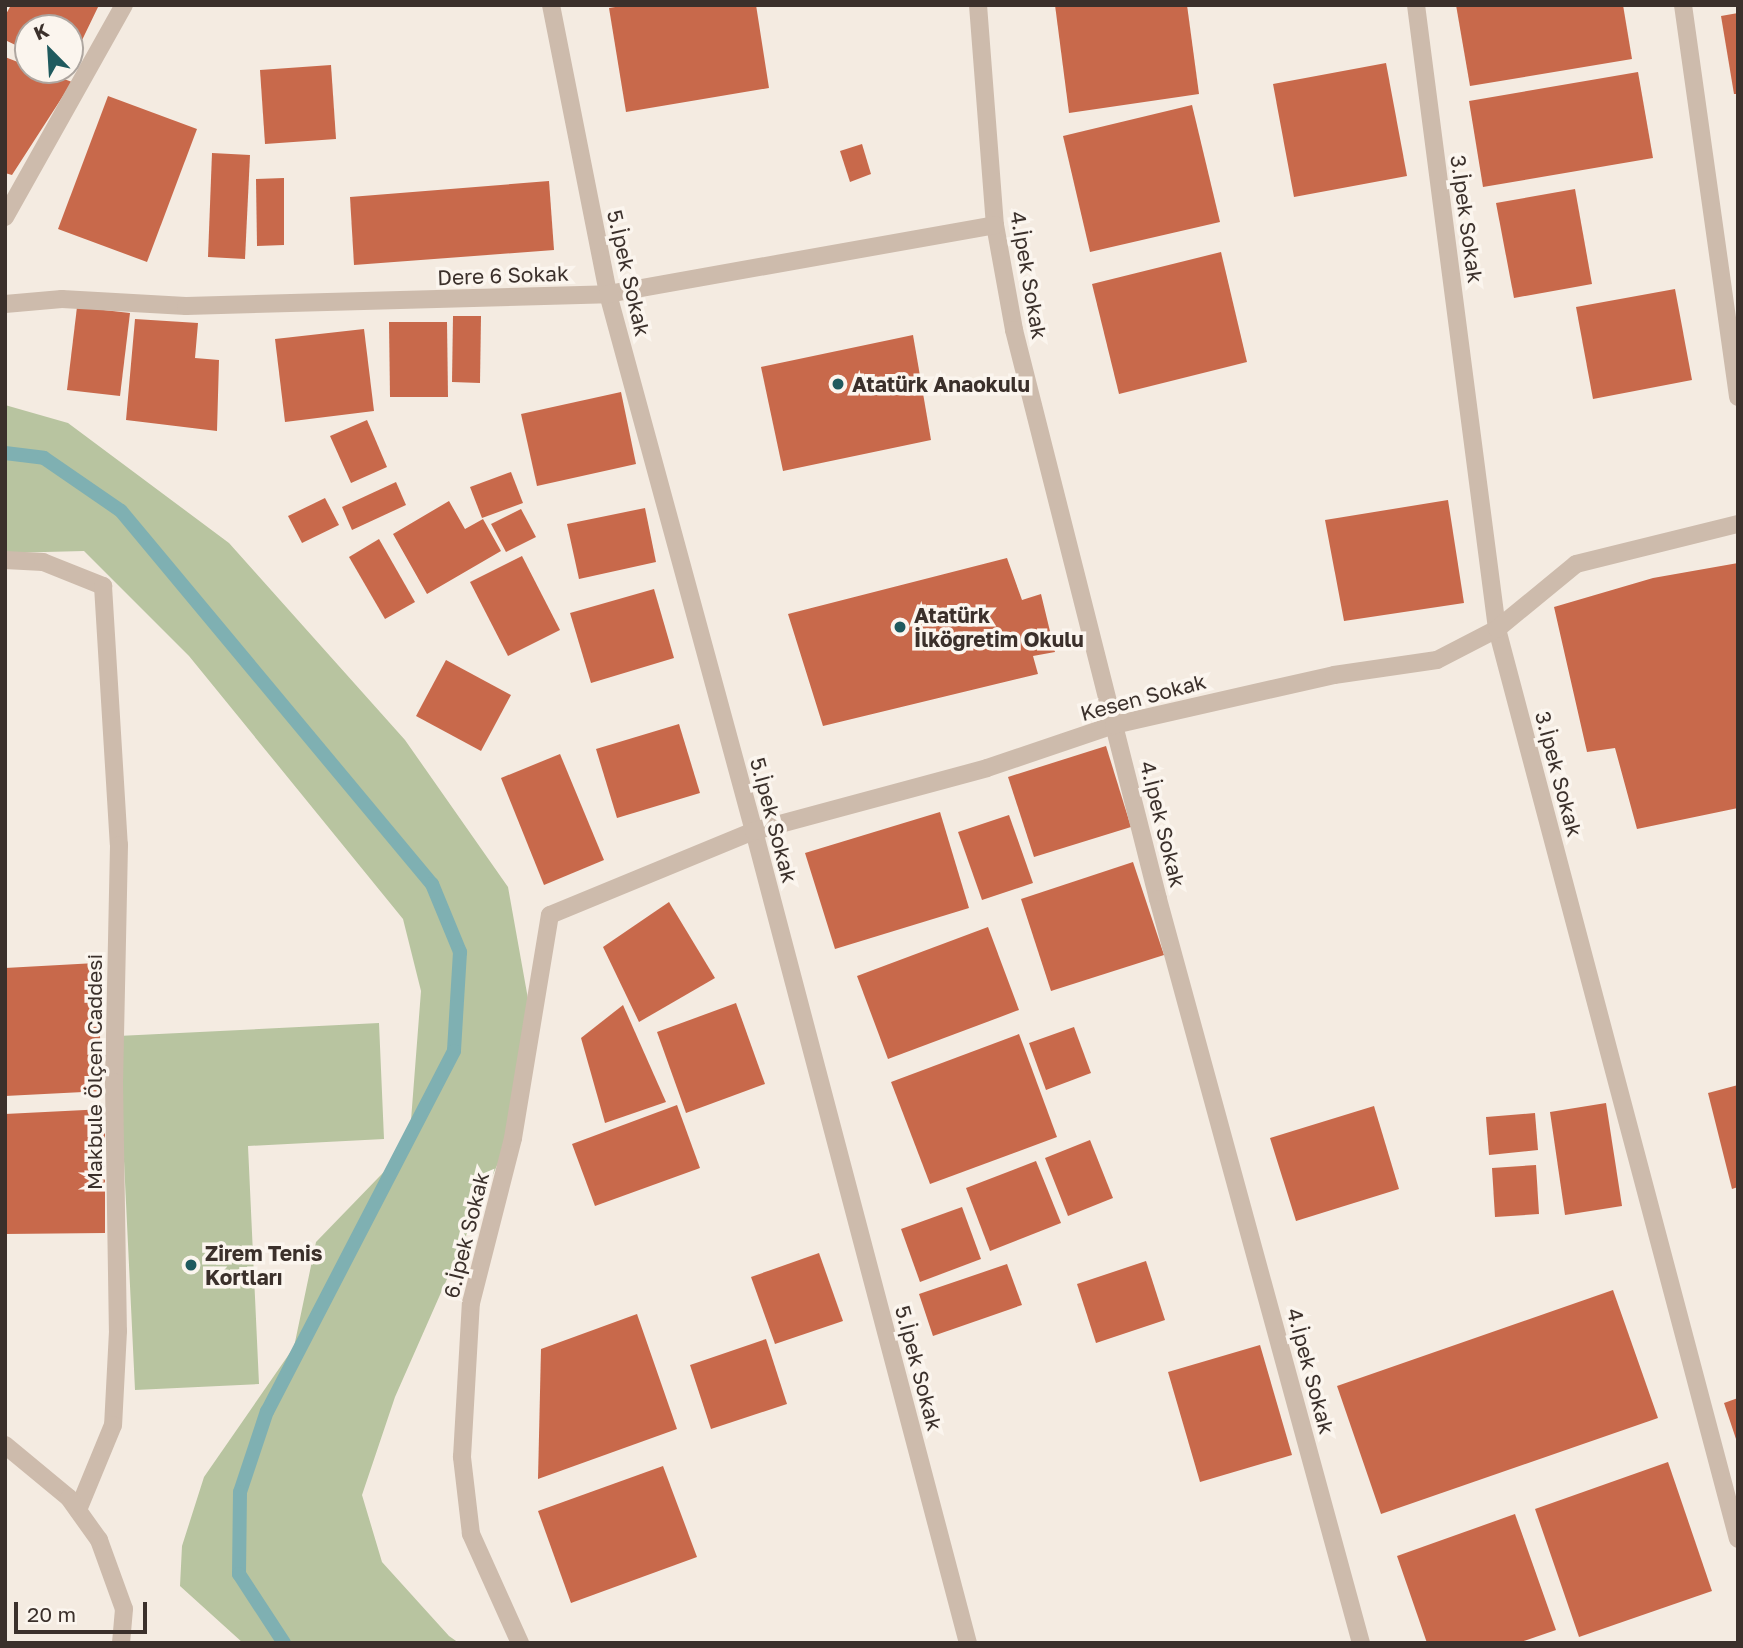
<!DOCTYPE html>
<html>
<head>
<meta charset="utf-8">
<style>
	body { margin:0 }
	#map { position:relative; width:1743px; height:1648px; overflow:hidden; background:#f4ebe1; font-family:"Golos Text",sans-serif }
	div>[style] { position:absolute }
	.green>* { inset:0; background:#b8c4a0 }
	.stream>* { height:14px; margin:-7px; padding:0 7px; transform-origin:7px; border-radius:7px; background:#7fb0b2 }
	.building>* { inset:0; background:#c8694b }
	.minor>* { height:18px; margin:-9px; padding:0 9px; transform-origin:9px; border-radius:9px; background:#cdbbac }
	.dots>* { width:19px; height:19px; translate:-50% -50%; box-sizing:border-box; border:4px solid #fbf5ee; border-radius:50% }
	span { translate:-50% -50%; white-space:nowrap; text-align:center; line-height:1.15; -webkit-text-stroke:7px #fbf5ee; paint-order:stroke }
	.street-label { font-size:21px; color:#3b302b }
	.poi-label { font-size:21px; color:#3b302b; font-weight:700 }
	.left { translate:0 -50%; text-align:left }
	.frame { position:absolute; inset:0; border:7px solid #3b302b; pointer-events:none }
	.north { position:absolute; left:14px; top:14px; width:70px; height:70px; box-sizing:border-box; background:#fbf5ee; border:2px solid #aea6a0; border-radius:50%; rotate:336deg; font-size:19px; font-weight:700; line-height:28px; text-align:center; color:#3b302b }
	.north::after { content:''; display:block; margin:auto; width:24px; height:32px; background:#1f5a5e; clip-path:polygon(50% 0,100% 100%,50% 72%,0 100%) }
	.scale { position:absolute; left:14px; top:1602px; width:133px; height:32px; box-sizing:border-box; border:4px solid #3b302b; border-top:0; padding-left:9px; font-size:21px; line-height:24px; white-space:nowrap; color:#3b302b; -webkit-text-stroke:5px #fbf5ee; paint-order:stroke }
</style>
</head>
<body>
<div id="map">
	<div class="green">
		<i style="clip-path:polygon(5px 405px,68px 423px,229px 543px,405px 740px,508px 887px,530px 1010px,517px 1120px,395px 1397px,362px 1495px,382px 1562px,449px 1636px,459px 1643px,243px 1643px,180px 1586px,182px 1546px,204px 1477px,294px 1347px,316px 1242px,409px 1146px,421px 991px,403px 919px,189px 656px,84px 551px,5px 553px)"></i>
		<i style="clip-path:polygon(379px 1023px,384px 1139px,248px 1146px,259px 1384px,135px 1390px,118px 1036px)"></i>
	</div>
	<div class="stream">
		<i style="left:5px;top:453px;width:39px;rotate:7deg"></i>
		<i style="left:44px;top:458px;width:93px;rotate:34.5deg"></i>
		<i style="left:121px;top:511px;width:486px;rotate:50.2deg"></i>
		<i style="left:432px;top:884px;width:74px;rotate:67.6deg"></i>
		<i style="left:460px;top:952px;width:99px;rotate:93.5deg"></i>
		<i style="left:454px;top:1051px;width:406px;rotate:117.4deg"></i>
		<i style="left:267px;top:1411px;width:85px;rotate:108.4deg"></i>
		<i style="left:240px;top:1492px;width:82px;rotate:90.7deg"></i>
		<i style="left:239px;top:1574px;width:82px;rotate:56.9deg"></i>
	</div>
	<div class="building">
		<i style="clip-path:polygon(11px 5px,99px 5px,70px 65px,70px 28px,28px 28px,28px 51px,5px 40px,5px 16px)"></i>
		<i style="clip-path:polygon(628px 5px,756px 5px,769px 88px,626px 112px,609px 8px)"></i>
		<i style="clip-path:polygon(1055px 5px,1187px 5px,1199px 94px,1069px 113px)"></i>
		<i style="clip-path:polygon(1456px 5px,1623px 5px,1632px 59px,1470px 86px)"></i>
		<i style="clip-path:polygon(1738px 13px,1738px 94px,1734px 94px,1721px 16px)"></i>
		<i style="clip-path:polygon(5px 57px,28px 66px,28px 70px,40px 70px,72px 82px,12px 175px,5px 173px)"></i>
		<i style="clip-path:polygon(1386px 63px,1407px 176px,1294px 197px,1273px 84px)"></i>
		<i style="clip-path:polygon(331px 65px,336px 139px,265px 144px,260px 70px)"></i>
		<i style="clip-path:polygon(1638px 72px,1653px 158px,1483px 187px,1469px 101px)"></i>
		<i style="clip-path:polygon(108px 96px,197px 129px,147px 262px,58px 229px)"></i>
		<i style="clip-path:polygon(1192px 105px,1220px 222px,1090px 252px,1063px 136px)"></i>
		<i style="clip-path:polygon(862px 144px,871px 174px,850px 182px,840px 151px)"></i>
		<i style="clip-path:polygon(212px 153px,250px 155px,245px 259px,208px 257px)"></i>
		<i style="clip-path:polygon(284px 178px,284px 245px,257px 246px,256px 179px)"></i>
		<i style="clip-path:polygon(549px 181px,554px 250px,354px 265px,350px 197px)"></i>
		<i style="clip-path:polygon(1575px 189px,1592px 284px,1514px 298px,1496px 203px)"></i>
		<i style="clip-path:polygon(1221px 252px,1247px 362px,1119px 394px,1092px 284px)"></i>
		<i style="clip-path:polygon(1675px 289px,1692px 380px,1593px 399px,1576px 307px)"></i>
		<i style="clip-path:polygon(77px 307px,130px 313px,120px 396px,67px 390px)"></i>
		<i style="clip-path:polygon(453px 316px,481px 316px,480px 383px,452px 382px)"></i>
		<i style="clip-path:polygon(135px 319px,198px 323px,195px 358px,219px 360px,217px 431px,126px 420px)"></i>
		<i style="clip-path:polygon(389px 322px,447px 322px,448px 397px,390px 397px)"></i>
		<i style="clip-path:polygon(364px 329px,374px 411px,285px 422px,275px 339px)"></i>
		<i style="clip-path:polygon(913px 335px,931px 440px,783px 471px,761px 367px)"></i>
		<i style="clip-path:polygon(621px 392px,636px 464px,537px 486px,521px 414px)"></i>
		<i style="clip-path:polygon(367px 420px,387px 467px,351px 483px,330px 436px)"></i>
		<i style="clip-path:polygon(511px 472px,523px 503px,482px 518px,470px 487px)"></i>
		<i style="clip-path:polygon(396px 482px,406px 505px,352px 530px,342px 507px)"></i>
		<i style="clip-path:polygon(325px 498px,339px 525px,302px 543px,288px 516px)"></i>
		<i style="clip-path:polygon(1448px 500px,1464px 603px,1344px 621px,1325px 520px)"></i>
		<i style="clip-path:polygon(449px 501px,465px 529px,483px 519px,501px 551px,427px 594px,393px 534px)"></i>
		<i style="clip-path:polygon(645px 508px,656px 562px,579px 579px,567px 524px)"></i>
		<i style="clip-path:polygon(521px 509px,536px 537px,506px 552px,491px 524px)"></i>
		<i style="clip-path:polygon(379px 539px,415px 602px,385px 619px,349px 557px)"></i>
		<i style="clip-path:polygon(522px 556px,560px 630px,508px 656px,470px 582px)"></i>
		<i style="clip-path:polygon(1007px 558px,1022px 600px,1041px 594px,1055px 652px,1033px 656px,1038px 674px,823px 726px,788px 614px)"></i>
		<i style="clip-path:polygon(1738px 563px,1738px 808px,1637px 829px,1615px 748px,1587px 752px,1554px 607px,1653px 578px)"></i>
		<i style="clip-path:polygon(654px 589px,674px 658px,591px 683px,570px 613px)"></i>
		<i style="clip-path:polygon(446px 660px,511px 695px,481px 751px,416px 716px)"></i>
		<i style="clip-path:polygon(679px 724px,700px 793px,617px 818px,596px 749px)"></i>
		<i style="clip-path:polygon(1106px 746px,1131px 827px,1034px 857px,1008px 777px)"></i>
		<i style="clip-path:polygon(560px 754px,604px 860px,544px 885px,501px 778px)"></i>
		<i style="clip-path:polygon(940px 812px,969px 908px,835px 949px,805px 853px)"></i>
		<i style="clip-path:polygon(1009px 815px,1033px 883px,982px 900px,958px 832px)"></i>
		<i style="clip-path:polygon(1133px 862px,1164px 955px,1051px 991px,1021px 899px)"></i>
		<i style="clip-path:polygon(669px 902px,715px 978px,639px 1022px,603px 947px)"></i>
		<i style="clip-path:polygon(988px 927px,1019px 1010px,888px 1059px,857px 976px)"></i>
		<i style="clip-path:polygon(96px 963px,103px 1091px,5px 1096px,5px 968px)"></i>
		<i style="clip-path:polygon(736px 1003px,765px 1084px,686px 1113px,657px 1032px)"></i>
		<i style="clip-path:polygon(623px 1005px,666px 1102px,605px 1123px,581px 1038px)"></i>
		<i style="clip-path:polygon(1074px 1027px,1091px 1073px,1046px 1090px,1029px 1043px)"></i>
		<i style="clip-path:polygon(1019px 1034px,1057px 1137px,930px 1184px,891px 1082px)"></i>
		<i style="clip-path:polygon(1738px 1085px,1738px 1187px,1732px 1189px,1708px 1093px)"></i>
		<i style="clip-path:polygon(1606px 1103px,1622px 1206px,1565px 1215px,1550px 1112px)"></i>
		<i style="clip-path:polygon(677px 1105px,700px 1168px,595px 1206px,572px 1144px)"></i>
		<i style="clip-path:polygon(1374px 1106px,1399px 1189px,1296px 1221px,1270px 1138px)"></i>
		<i style="clip-path:polygon(105px 1109px,105px 1233px,5px 1234px,5px 1114px)"></i>
		<i style="clip-path:polygon(1535px 1113px,1538px 1150px,1489px 1155px,1486px 1117px)"></i>
		<i style="clip-path:polygon(1090px 1140px,1113px 1198px,1068px 1216px,1045px 1158px)"></i>
		<i style="clip-path:polygon(1036px 1161px,1061px 1223px,990px 1251px,966px 1188px)"></i>
		<i style="clip-path:polygon(1536px 1165px,1539px 1214px,1495px 1217px,1492px 1168px)"></i>
		<i style="clip-path:polygon(962px 1207px,981px 1259px,920px 1282px,901px 1229px)"></i>
		<i style="clip-path:polygon(819px 1253px,843px 1321px,775px 1344px,751px 1277px)"></i>
		<i style="clip-path:polygon(1146px 1261px,1165px 1320px,1096px 1343px,1077px 1284px)"></i>
		<i style="clip-path:polygon(1007px 1264px,1022px 1305px,933px 1336px,919px 1294px)"></i>
		<i style="clip-path:polygon(1613px 1290px,1658px 1418px,1381px 1514px,1337px 1386px)"></i>
		<i style="clip-path:polygon(637px 1314px,677px 1429px,538px 1479px,541px 1349px)"></i>
		<i style="clip-path:polygon(766px 1339px,787px 1404px,711px 1429px,690px 1365px)"></i>
		<i style="clip-path:polygon(1260px 1345px,1292px 1455px,1200px 1482px,1168px 1372px)"></i>
		<i style="clip-path:polygon(1738px 1398px,1738px 1442px,1737px 1442px,1724px 1403px)"></i>
		<i style="clip-path:polygon(1668px 1462px,1712px 1591px,1579px 1637px,1535px 1509px)"></i>
		<i style="clip-path:polygon(663px 1466px,697px 1557px,571px 1603px,538px 1511px)"></i>
		<i style="clip-path:polygon(1515px 1514px,1556px 1630px,1518px 1643px,1427px 1643px,1397px 1556px)"></i>
	</div>
	<div class="minor">
		<i style="left:551px;top:5px;width:295px;rotate:78.8deg"></i>
		<i style="left:608px;top:294px;width:556px;rotate:74.79deg"></i>
		<i style="left:754px;top:831px;width:840px;rotate:75.24deg"></i>
		<i style="left:978px;top:5px;width:221px;rotate:85.6deg"></i>
		<i style="left:995px;top:225px;width:107px;rotate:79.7deg"></i>
		<i style="left:1014px;top:330px;width:587px;rotate:75.8deg"></i>
		<i style="left:1158px;top:899px;width:771px;rotate:74.74deg"></i>
		<i style="left:1416px;top:5px;width:629px;rotate:82.6deg"></i>
		<i style="left:1497px;top:629px;width:941px;rotate:75.17deg"></i>
		<i style="left:1683px;top:5px;width:396px;rotate:82deg"></i>
		<i style="left:5px;top:217px;width:243px;rotate:-60.7deg"></i>
		<i style="left:5px;top:304px;width:57px;rotate:-5deg"></i>
		<i style="left:62px;top:299px;width:124px;rotate:3.2deg"></i>
		<i style="left:186px;top:306px;width:422px;rotate:-1.6deg"></i>
		<i style="left:608px;top:294px;width:393px;rotate:-10.1deg"></i>
		<i style="left:5px;top:560px;width:38px;rotate:3deg"></i>
		<i style="left:43px;top:562px;width:65px;rotate:21.8deg"></i>
		<i style="left:103px;top:586px;width:259px;rotate:86.5deg"></i>
		<i style="left:119px;top:845px;width:237px;rotate:91.2deg"></i>
		<i style="left:114px;top:1082px;width:249px;rotate:89.1deg"></i>
		<i style="left:118px;top:1331px;width:94px;rotate:93deg"></i>
		<i style="left:113px;top:1425px;width:92px;rotate:112.4deg"></i>
		<i style="left:5px;top:1445px;width:83px;rotate:39.6deg"></i>
		<i style="left:69px;top:1498px;width:52px;rotate:54.5deg"></i>
		<i style="left:99px;top:1540px;width:73px;rotate:70.1deg"></i>
		<i style="left:124px;top:1609px;width:34px;rotate:95deg"></i>
		<i style="left:520px;top:1643px;width:120px;rotate:-114.2deg"></i>
		<i style="left:471px;top:1534px;width:78px;rotate:-96.7deg"></i>
		<i style="left:462px;top:1457px;width:154px;rotate:-86.7deg"></i>
		<i style="left:471px;top:1303px;width:170px;rotate:-75.7deg"></i>
		<i style="left:513px;top:1138px;width:226px;rotate:-80.6deg"></i>
		<i style="left:550px;top:915px;width:221px;rotate:-22.4deg"></i>
		<i style="left:754px;top:831px;width:241px;rotate:-15.1deg"></i>
		<i style="left:987px;top:768px;width:134px;rotate:-18.7deg"></i>
		<i style="left:1114px;top:725px;width:226px;rotate:-12.8deg"></i>
		<i style="left:1334px;top:675px;width:104px;rotate:-8.3deg"></i>
		<i style="left:1437px;top:660px;width:68px;rotate:-27.3deg"></i>
		<i style="left:1497px;top:629px;width:102px;rotate:-39.4deg"></i>
		<i style="left:1576px;top:564px;width:167px;rotate:-13.9deg"></i>
	</div>
	<div class="dots">
		<i style="left:838px;top:384px;background:#1f5a5e"></i>
		<i style="left:900px;top:627px;background:#1f5a5e"></i>
		<i style="left:191px;top:1265px;background:#1f5a5e"></i>
	</div>
	<div class="street-label">
		<span style="left:1467px;top:219px;rotate:82deg">3.İpek Sokak</span>
		<span style="left:629px;top:273px;rotate:77deg">5.İpek Sokak</span>
		<span style="left:503px;top:275px;rotate:-2deg">Dere 6 Sokak</span>
		<span style="left:1029px;top:275px;rotate:80deg">4.İpek Sokak</span>
		<span style="left:1143px;top:697px;rotate:-15deg">Kesen Sokak</span>
		<span style="left:1559px;top:774px;rotate:75deg">3.İpek Sokak</span>
		<span style="left:774px;top:820px;rotate:75deg">5.İpek Sokak</span>
		<span style="left:1163px;top:824px;rotate:76deg">4.İpek Sokak</span>
		<span style="left:94px;top:1072px;rotate:-90deg">Makbule Ölçen Caddesi</span>
		<span style="left:466px;top:1235px;rotate:-76deg">6.İpek Sokak</span>
		<span style="left:919px;top:1368px;rotate:75deg">5.İpek Sokak</span>
		<span style="left:1311px;top:1371px;rotate:75deg">4.İpek Sokak</span>
	</div>
	<div class="poi-label">
		<span class="left" style="left:852px;top:384px">Atatürk Anaokulu</span>
		<span class="left" style="left:914px;top:627px">Atatürk<br>İlköğretim Okulu</span>
		<span class="left" style="left:205px;top:1265px">Zirem Tenis<br>Kortları</span>
	</div>
	<div class="frame"></div>
	<div class="north">K</div>
	<div class="scale">20 m</div>
</div>
</body>
</html>
